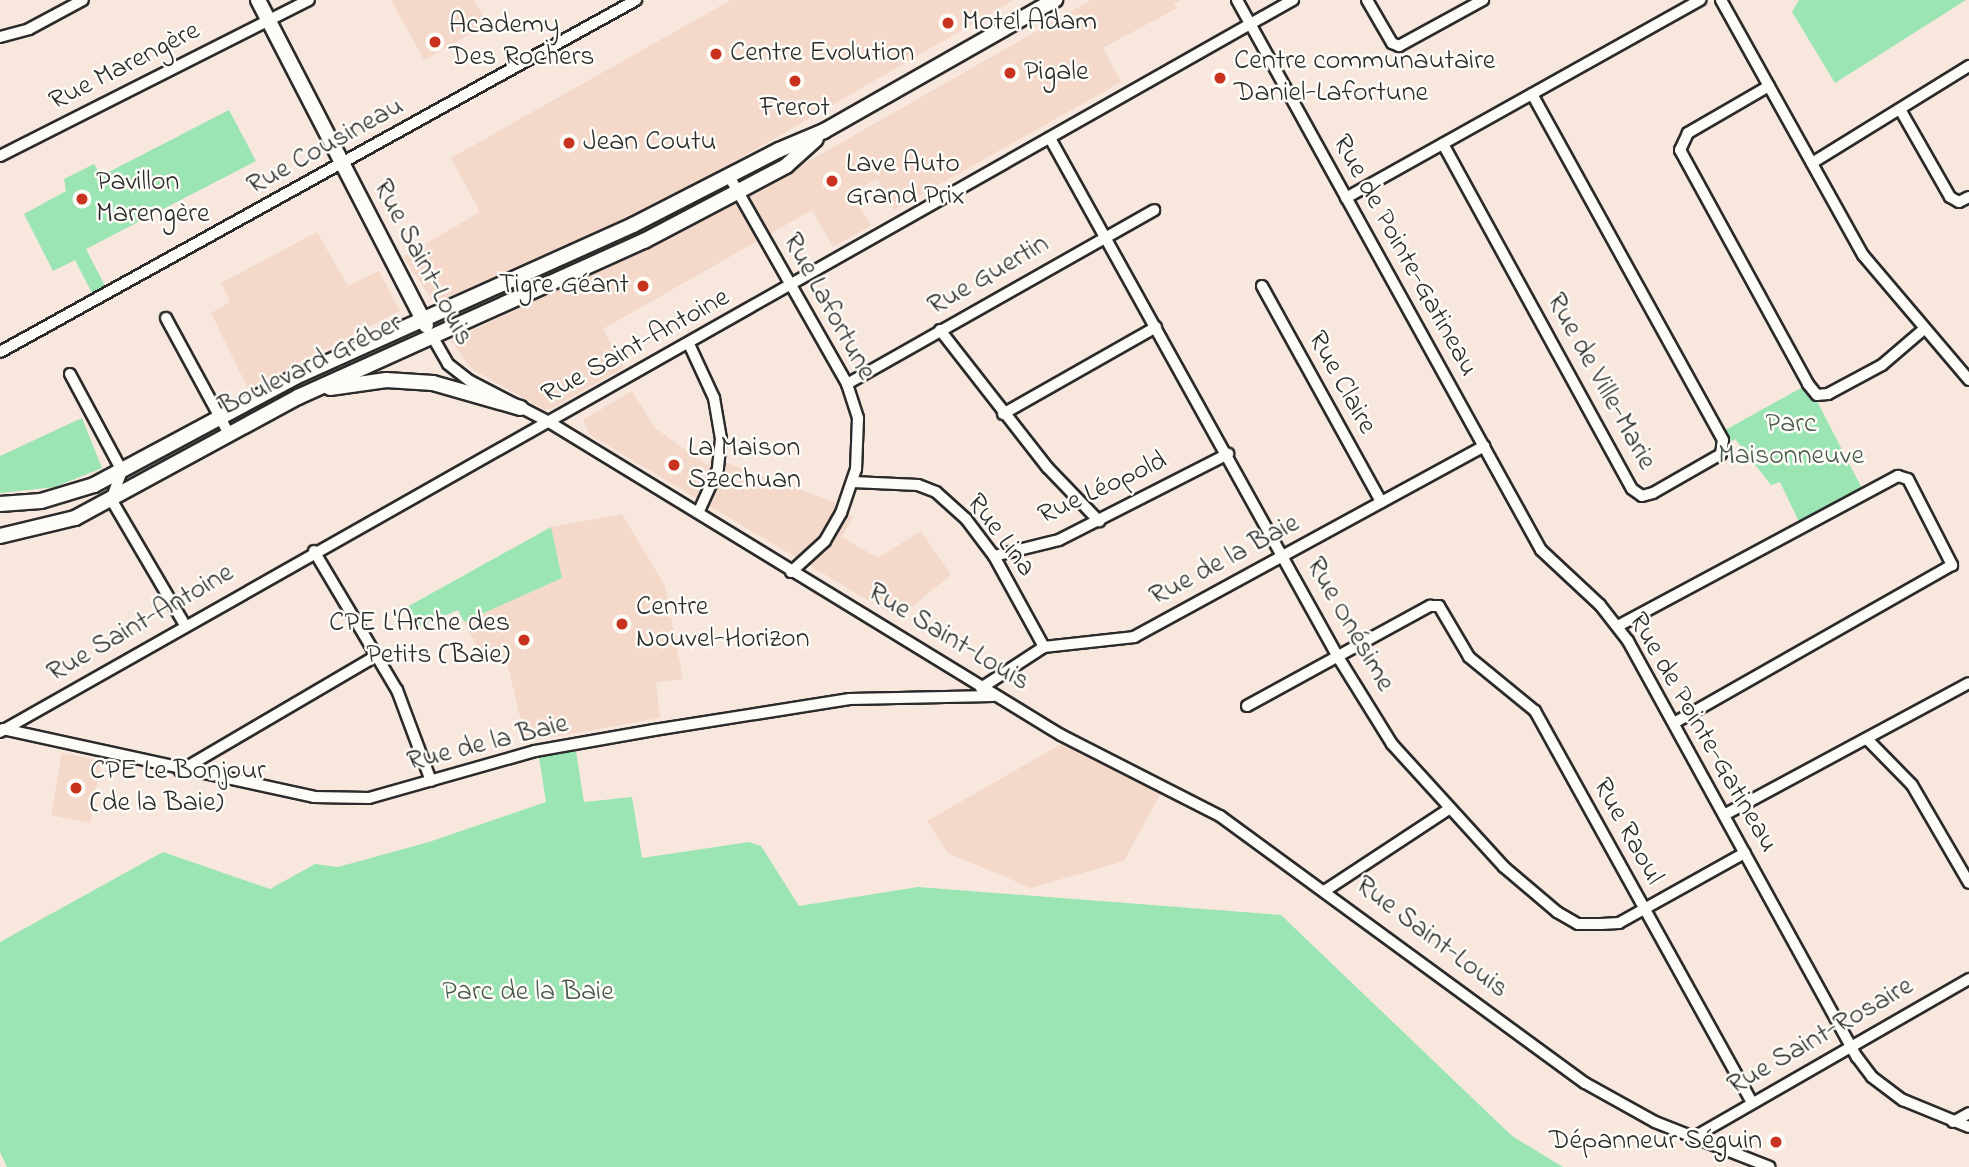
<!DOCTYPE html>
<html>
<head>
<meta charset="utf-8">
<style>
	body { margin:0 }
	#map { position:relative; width:1969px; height:1167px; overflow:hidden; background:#f8e7dd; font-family:"Indie Flower",sans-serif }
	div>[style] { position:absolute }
	.built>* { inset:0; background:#f4d9cb }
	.green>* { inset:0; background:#9be5b4 }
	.roads { filter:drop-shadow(2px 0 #2b2b2b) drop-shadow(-2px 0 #2b2b2b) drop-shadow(0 2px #2b2b2b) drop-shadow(0 -2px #2b2b2b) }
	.minor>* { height:10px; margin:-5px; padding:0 5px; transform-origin:5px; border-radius:5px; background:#fdfcf7 }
	.major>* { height:14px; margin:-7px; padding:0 7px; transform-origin:7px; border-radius:7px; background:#fdfcf7 }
	.dots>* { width:19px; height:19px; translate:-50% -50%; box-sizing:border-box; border:4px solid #fdfcf7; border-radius:50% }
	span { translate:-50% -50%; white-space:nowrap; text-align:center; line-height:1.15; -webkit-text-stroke:5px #fdfcf7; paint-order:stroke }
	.poi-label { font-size:28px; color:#2b2b2b }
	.left { translate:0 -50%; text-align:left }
	.right { translate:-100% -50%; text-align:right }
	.street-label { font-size:28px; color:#2b2b2b }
	.park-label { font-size:28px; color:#475a4d }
</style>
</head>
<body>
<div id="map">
	<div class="built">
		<i style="clip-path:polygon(391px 0,474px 0,488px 24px,424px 60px)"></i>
		<i style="clip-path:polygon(731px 0,1014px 0,656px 207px,434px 303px,403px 257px,480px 212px,451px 158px)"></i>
		<i style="clip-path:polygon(1091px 0,1180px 0,1174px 4px,1177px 8px,1103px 48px,1121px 82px,894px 210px,877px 179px,852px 193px,871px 226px,833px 247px,812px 210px,603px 329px,624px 368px,551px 409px,544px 410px,472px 369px,451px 341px,730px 206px)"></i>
		<i style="clip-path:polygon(317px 232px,348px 286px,379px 271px,400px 311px,248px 389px,211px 313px,230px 302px,221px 283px)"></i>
		<i style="clip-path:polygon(632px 391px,655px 428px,708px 466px,713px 458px,837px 503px,853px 517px,842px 537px,878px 558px,921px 531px,951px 575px,898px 618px,590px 435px,583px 420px)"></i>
		<i style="clip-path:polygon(622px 514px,665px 586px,683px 679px,656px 682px,660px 718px,526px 742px,506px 658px,484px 663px,464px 622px,562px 578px,551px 527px)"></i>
		<i style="clip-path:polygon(1063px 743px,1164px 787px,1124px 861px,1031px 888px,948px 853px,927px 821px)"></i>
		<i style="clip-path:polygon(62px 753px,101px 761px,90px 823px,51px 815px)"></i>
	</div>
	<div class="green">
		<i style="clip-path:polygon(1799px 0,1966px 0,1835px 83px,1792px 12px)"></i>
		<i style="clip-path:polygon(229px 110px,256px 161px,86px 249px,107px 290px,94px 297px,75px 260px,53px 271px,24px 214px,66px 191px,64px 179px,94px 164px,101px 176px)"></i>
		<i style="clip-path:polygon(1808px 384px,1865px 494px,1802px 528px,1780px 482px,1771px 485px,1735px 439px,1724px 445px,1720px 433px)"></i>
		<i style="clip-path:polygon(82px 418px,102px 468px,55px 487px,0 493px,0 456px)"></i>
		<i style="clip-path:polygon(551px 527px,562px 578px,464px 622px,458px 610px,419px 627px,407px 607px)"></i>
		<i style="clip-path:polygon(576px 751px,584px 802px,632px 797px,642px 858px,749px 842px,761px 846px,799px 906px,918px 887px,1281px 915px,1512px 1136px,1563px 1167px,7px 1167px,0 1152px,0 942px,163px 852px,270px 889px,315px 864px,338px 867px,429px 842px,546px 802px,539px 757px)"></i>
	</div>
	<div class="roads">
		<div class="minor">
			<i style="left:1237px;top:0;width:628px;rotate:61.07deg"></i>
			<i style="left:1541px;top:550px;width:81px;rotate:43deg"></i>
			<i style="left:1600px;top:605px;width:46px;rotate:52.1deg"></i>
			<i style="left:1628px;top:641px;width:475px;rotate:61.2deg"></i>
			<i style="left:1857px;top:1057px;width:25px;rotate:53deg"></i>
			<i style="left:1872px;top:1077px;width:39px;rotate:37deg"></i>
			<i style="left:1903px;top:1100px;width:71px;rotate:22.2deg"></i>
			<i style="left:1367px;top:0;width:50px;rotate:59.8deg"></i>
			<i style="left:1392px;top:43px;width:8px;rotate:23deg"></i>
			<i style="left:1399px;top:46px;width:96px;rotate:-28.7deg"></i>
			<i style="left:1721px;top:0;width:292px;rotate:60.9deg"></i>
			<i style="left:1863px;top:255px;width:164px;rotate:49.7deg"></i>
			<i style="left:0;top:37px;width:30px;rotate:-15deg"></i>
			<i style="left:29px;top:29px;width:61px;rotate:-28.2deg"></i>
			<i style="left:1769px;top:86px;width:94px;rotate:149.9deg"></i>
			<i style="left:1688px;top:133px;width:19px;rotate:115deg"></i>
			<i style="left:1680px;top:150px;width:267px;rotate:61.3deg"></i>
			<i style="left:1808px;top:384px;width:14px;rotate:51deg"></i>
			<i style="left:1817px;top:395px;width:11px;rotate:-5deg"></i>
			<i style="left:1828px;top:394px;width:61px;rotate:-28.2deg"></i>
			<i style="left:1882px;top:365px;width:55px;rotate:-40.6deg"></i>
			<i style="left:1901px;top:111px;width:99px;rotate:60.3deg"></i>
			<i style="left:1950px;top:197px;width:10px;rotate:29deg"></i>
			<i style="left:1959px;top:202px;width:11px;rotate:-27deg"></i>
			<i style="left:1051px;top:140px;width:591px;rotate:60.96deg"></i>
			<i style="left:1338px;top:657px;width:102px;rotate:58.2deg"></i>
			<i style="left:1392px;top:744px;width:166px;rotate:47.7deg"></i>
			<i style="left:1504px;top:867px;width:70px;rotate:40.3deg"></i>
			<i style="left:1557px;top:912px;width:24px;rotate:30deg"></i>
			<i style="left:1578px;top:924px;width:23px"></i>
			<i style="left:1601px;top:924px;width:18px;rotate:-3deg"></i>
			<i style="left:1619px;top:923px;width:144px;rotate:-29.1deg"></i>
			<i style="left:1443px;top:144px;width:393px;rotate:61.3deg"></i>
			<i style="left:1632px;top:489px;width:12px;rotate:35deg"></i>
			<i style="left:1642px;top:496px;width:11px;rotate:-15deg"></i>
			<i style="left:1653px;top:493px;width:78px;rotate:-29.8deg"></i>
			<i style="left:1721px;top:454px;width:14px;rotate:-82deg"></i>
			<i style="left:1723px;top:440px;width:395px;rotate:-118.9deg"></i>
			<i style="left:0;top:156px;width:346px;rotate:-26.8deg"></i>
			<i style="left:1812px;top:163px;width:185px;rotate:-31.7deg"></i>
			<i style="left:729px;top:176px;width:239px;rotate:60.4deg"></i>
			<i style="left:847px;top:384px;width:36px;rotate:72deg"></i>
			<i style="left:858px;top:418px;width:51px;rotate:92.2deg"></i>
			<i style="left:856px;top:469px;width:46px;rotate:108.8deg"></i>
			<i style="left:841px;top:513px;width:32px;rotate:120deg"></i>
			<i style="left:825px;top:541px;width:46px;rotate:137.6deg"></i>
			<i style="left:1346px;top:198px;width:406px;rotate:-29.2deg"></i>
			<i style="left:1262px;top:286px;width:247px;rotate:61.1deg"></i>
			<i style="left:166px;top:318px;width:130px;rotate:61.5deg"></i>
			<i style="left:940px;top:330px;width:175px;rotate:52deg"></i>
			<i style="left:1048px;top:468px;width:74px;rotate:46.1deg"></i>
			<i style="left:432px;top:336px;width:32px;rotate:60deg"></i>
			<i style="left:448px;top:364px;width:28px;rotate:38deg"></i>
			<i style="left:470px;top:381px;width:89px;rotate:27.4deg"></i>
			<i style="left:549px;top:422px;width:600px;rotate:31.44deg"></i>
			<i style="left:1061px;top:735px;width:178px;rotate:27deg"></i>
			<i style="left:1220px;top:816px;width:452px;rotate:36.2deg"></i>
			<i style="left:1585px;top:1083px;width:80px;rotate:29.1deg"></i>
			<i style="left:1655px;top:1122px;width:123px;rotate:21.4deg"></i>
			<i style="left:689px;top:344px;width:60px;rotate:65.2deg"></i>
			<i style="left:714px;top:398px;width:42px;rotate:80.3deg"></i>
			<i style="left:721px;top:439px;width:30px;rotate:96deg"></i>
			<i style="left:718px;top:469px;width:48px;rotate:114.4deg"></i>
			<i style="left:0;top:352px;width:727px;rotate:-28.96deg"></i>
			<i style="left:70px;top:374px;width:110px;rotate:61.8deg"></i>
			<i style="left:122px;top:471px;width:30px;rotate:111deg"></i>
			<i style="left:111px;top:499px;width:146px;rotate:59.6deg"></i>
			<i style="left:847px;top:384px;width:353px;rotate:-29.5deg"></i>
			<i style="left:1003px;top:414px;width:176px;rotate:-29.6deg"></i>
			<i style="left:853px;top:482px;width:65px;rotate:2.6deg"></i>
			<i style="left:918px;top:485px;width:19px;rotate:21deg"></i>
			<i style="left:936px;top:492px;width:40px;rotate:42deg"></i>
			<i style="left:966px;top:519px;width:46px;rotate:52.9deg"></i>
			<i style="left:994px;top:556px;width:104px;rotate:61.2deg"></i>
			<i style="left:314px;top:551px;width:162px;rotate:59.2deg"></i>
			<i style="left:397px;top:690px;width:97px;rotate:69.5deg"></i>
			<i style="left:994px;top:556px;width:67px;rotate:-13.8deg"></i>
			<i style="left:1059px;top:540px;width:190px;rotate:-27deg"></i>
			<i style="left:1618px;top:626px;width:318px;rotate:-28.2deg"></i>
			<i style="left:1898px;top:476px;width:10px;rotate:17deg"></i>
			<i style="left:1908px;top:479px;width:97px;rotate:62.9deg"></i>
			<i style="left:1952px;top:565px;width:320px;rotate:150.4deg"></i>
			<i style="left:981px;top:688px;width:75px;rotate:-33.1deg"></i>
			<i style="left:1044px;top:647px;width:91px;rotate:-6.3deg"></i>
			<i style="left:1134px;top:637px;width:399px;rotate:-28.6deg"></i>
			<i style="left:1247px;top:706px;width:209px;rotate:-28.7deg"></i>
			<i style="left:1430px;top:606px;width:9px"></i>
			<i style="left:1439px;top:606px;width:59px;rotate:59.5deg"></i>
			<i style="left:1469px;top:657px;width:85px;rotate:39.3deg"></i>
			<i style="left:1535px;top:711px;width:446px;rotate:61deg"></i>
			<i style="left:3px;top:729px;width:318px;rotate:12.3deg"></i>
			<i style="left:314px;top:797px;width:55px;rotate:1deg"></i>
			<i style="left:369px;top:798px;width:173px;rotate:-15.8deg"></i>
			<i style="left:535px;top:751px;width:121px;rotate:-10deg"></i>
			<i style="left:654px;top:730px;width:198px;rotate:-9deg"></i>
			<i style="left:850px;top:699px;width:143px;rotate:-1.2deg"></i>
			<i style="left:0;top:732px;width:1486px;rotate:-29.52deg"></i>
			<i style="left:1867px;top:739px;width:64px;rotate:45.6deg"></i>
			<i style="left:1912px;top:785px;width:113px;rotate:59.8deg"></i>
			<i style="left:180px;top:771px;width:227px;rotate:-30.4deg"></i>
			<i style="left:1724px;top:815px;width:278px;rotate:-28.3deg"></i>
			<i style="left:1326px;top:890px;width:147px;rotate:-33.4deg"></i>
			<i style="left:1953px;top:1122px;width:18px;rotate:-29deg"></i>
			<i style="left:1696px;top:1136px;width:315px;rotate:-29.9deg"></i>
		</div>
		<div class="major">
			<i style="left:258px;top:0;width:366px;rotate:62.7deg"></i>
			<i style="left:330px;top:388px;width:57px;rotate:-8.1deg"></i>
			<i style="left:386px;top:380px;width:47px;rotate:3.7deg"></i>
			<i style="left:433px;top:383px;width:91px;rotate:15.9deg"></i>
			<i style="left:0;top:504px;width:41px;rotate:-4.2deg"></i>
			<i style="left:41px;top:501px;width:55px;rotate:-16.8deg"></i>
			<i style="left:94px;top:485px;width:228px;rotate:-28.2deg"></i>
			<i style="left:295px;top:377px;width:371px;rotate:-24.2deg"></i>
			<i style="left:633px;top:225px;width:164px;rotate:-27.2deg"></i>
			<i style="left:779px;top:150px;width:49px;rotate:-22.9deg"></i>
			<i style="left:824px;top:131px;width:266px;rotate:-29.6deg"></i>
			<i style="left:0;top:536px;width:77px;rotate:-13.5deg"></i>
			<i style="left:75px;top:518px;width:254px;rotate:-28.5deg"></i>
			<i style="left:298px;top:397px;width:380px;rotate:-24.3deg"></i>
			<i style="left:644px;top:241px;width:161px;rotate:-27.8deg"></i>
			<i style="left:786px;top:166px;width:40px;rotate:-42deg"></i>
		</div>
	</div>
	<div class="dots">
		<i style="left:948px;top:23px;background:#c8321e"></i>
		<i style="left:435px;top:42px;background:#c8321e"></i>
		<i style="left:716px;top:54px;background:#c8321e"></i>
		<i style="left:1010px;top:73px;background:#c8321e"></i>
		<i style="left:1220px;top:78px;background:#c8321e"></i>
		<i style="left:795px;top:81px;background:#c8321e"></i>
		<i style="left:569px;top:143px;background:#c8321e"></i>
		<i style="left:832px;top:181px;background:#c8321e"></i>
		<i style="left:82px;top:199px;background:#c8321e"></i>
		<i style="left:643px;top:286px;background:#c8321e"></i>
		<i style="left:674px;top:465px;background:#c8321e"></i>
		<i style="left:622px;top:624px;background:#c8321e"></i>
		<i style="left:524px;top:640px;background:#c8321e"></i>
		<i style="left:76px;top:788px;background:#c8321e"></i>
		<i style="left:1776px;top:1142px;background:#c8321e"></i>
	</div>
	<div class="poi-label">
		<span class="left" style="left:962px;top:23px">Motel Adam</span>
		<span class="left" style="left:449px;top:42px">Academy<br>Des Rochers</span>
		<span class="left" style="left:730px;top:54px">Centre Evolution</span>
		<span class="left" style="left:1234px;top:78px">Centre communautaire<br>Daniel-Lafortune</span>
		<span class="left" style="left:1024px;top:73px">Pigale</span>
		<span style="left:795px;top:109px">Frerot</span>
		<span class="left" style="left:583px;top:143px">Jean Coutu</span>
		<span class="left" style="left:846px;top:181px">Lave Auto<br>Grand Prix</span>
		<span class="left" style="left:96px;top:199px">Pavillon<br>Marengère</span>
		<span class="right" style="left:629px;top:286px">Tigre Géant</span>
		<span class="left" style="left:688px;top:465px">La Maison<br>Szechuan</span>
		<span class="left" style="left:636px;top:624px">Centre<br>Nouvel-Horizon</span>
		<span class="right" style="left:510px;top:640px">CPE L'Arche des<br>Petits (Baie)</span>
		<span class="left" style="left:90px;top:788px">CPE Le Bonjour<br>(de la Baie)</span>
		<span class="right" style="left:1762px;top:1142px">Dépanneur Séguin</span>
	</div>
	<div class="street-label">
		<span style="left:125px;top:67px;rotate:-27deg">Rue Marengère</span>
		<span style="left:326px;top:147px;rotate:-29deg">Rue Cousineau</span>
		<span style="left:1404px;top:256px;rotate:61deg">Rue de Pointe-Gatineau</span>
		<span style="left:422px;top:263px;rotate:62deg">Rue Saint-Louis</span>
		<span style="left:989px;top:276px;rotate:-30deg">Rue Guertin</span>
		<span style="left:828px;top:307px;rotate:61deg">Rue Lafortune</span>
		<span style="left:636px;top:347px;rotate:-29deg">Rue Saint-Antoine</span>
		<span style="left:311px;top:366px;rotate:-26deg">Boulevard Gréber</span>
		<span style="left:1600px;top:382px;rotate:61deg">Rue de Ville-Marie</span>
		<span style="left:1341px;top:383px;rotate:61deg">Rue Claire</span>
		<span style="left:1103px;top:489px;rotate:-25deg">Rue Léopold</span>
		<span style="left:1000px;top:536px;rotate:53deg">Rue Lina</span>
		<span style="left:1225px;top:561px;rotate:-28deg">Rue de la Baie</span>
		<span style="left:141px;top:624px;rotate:-30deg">Rue Saint-Antoine</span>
		<span style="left:1349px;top:625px;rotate:60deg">Rue Onésime</span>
		<span style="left:948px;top:638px;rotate:31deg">Rue Saint-Louis</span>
		<span style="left:1702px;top:733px;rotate:60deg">Rue de Pointe-Gatineau</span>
		<span style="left:488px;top:744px;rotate:-14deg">Rue de la Baie</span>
		<span style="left:1627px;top:832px;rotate:61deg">Rue Raoul</span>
		<span style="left:1431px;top:938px;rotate:37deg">Rue Saint-Louis</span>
		<span style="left:1821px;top:1037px;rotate:-30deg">Rue Saint-Rosaire</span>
	</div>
	<div class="park-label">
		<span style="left:1791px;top:441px">Parc<br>Maisonneuve</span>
		<span style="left:528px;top:993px">Parc de la Baie</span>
	</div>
</div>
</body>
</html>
